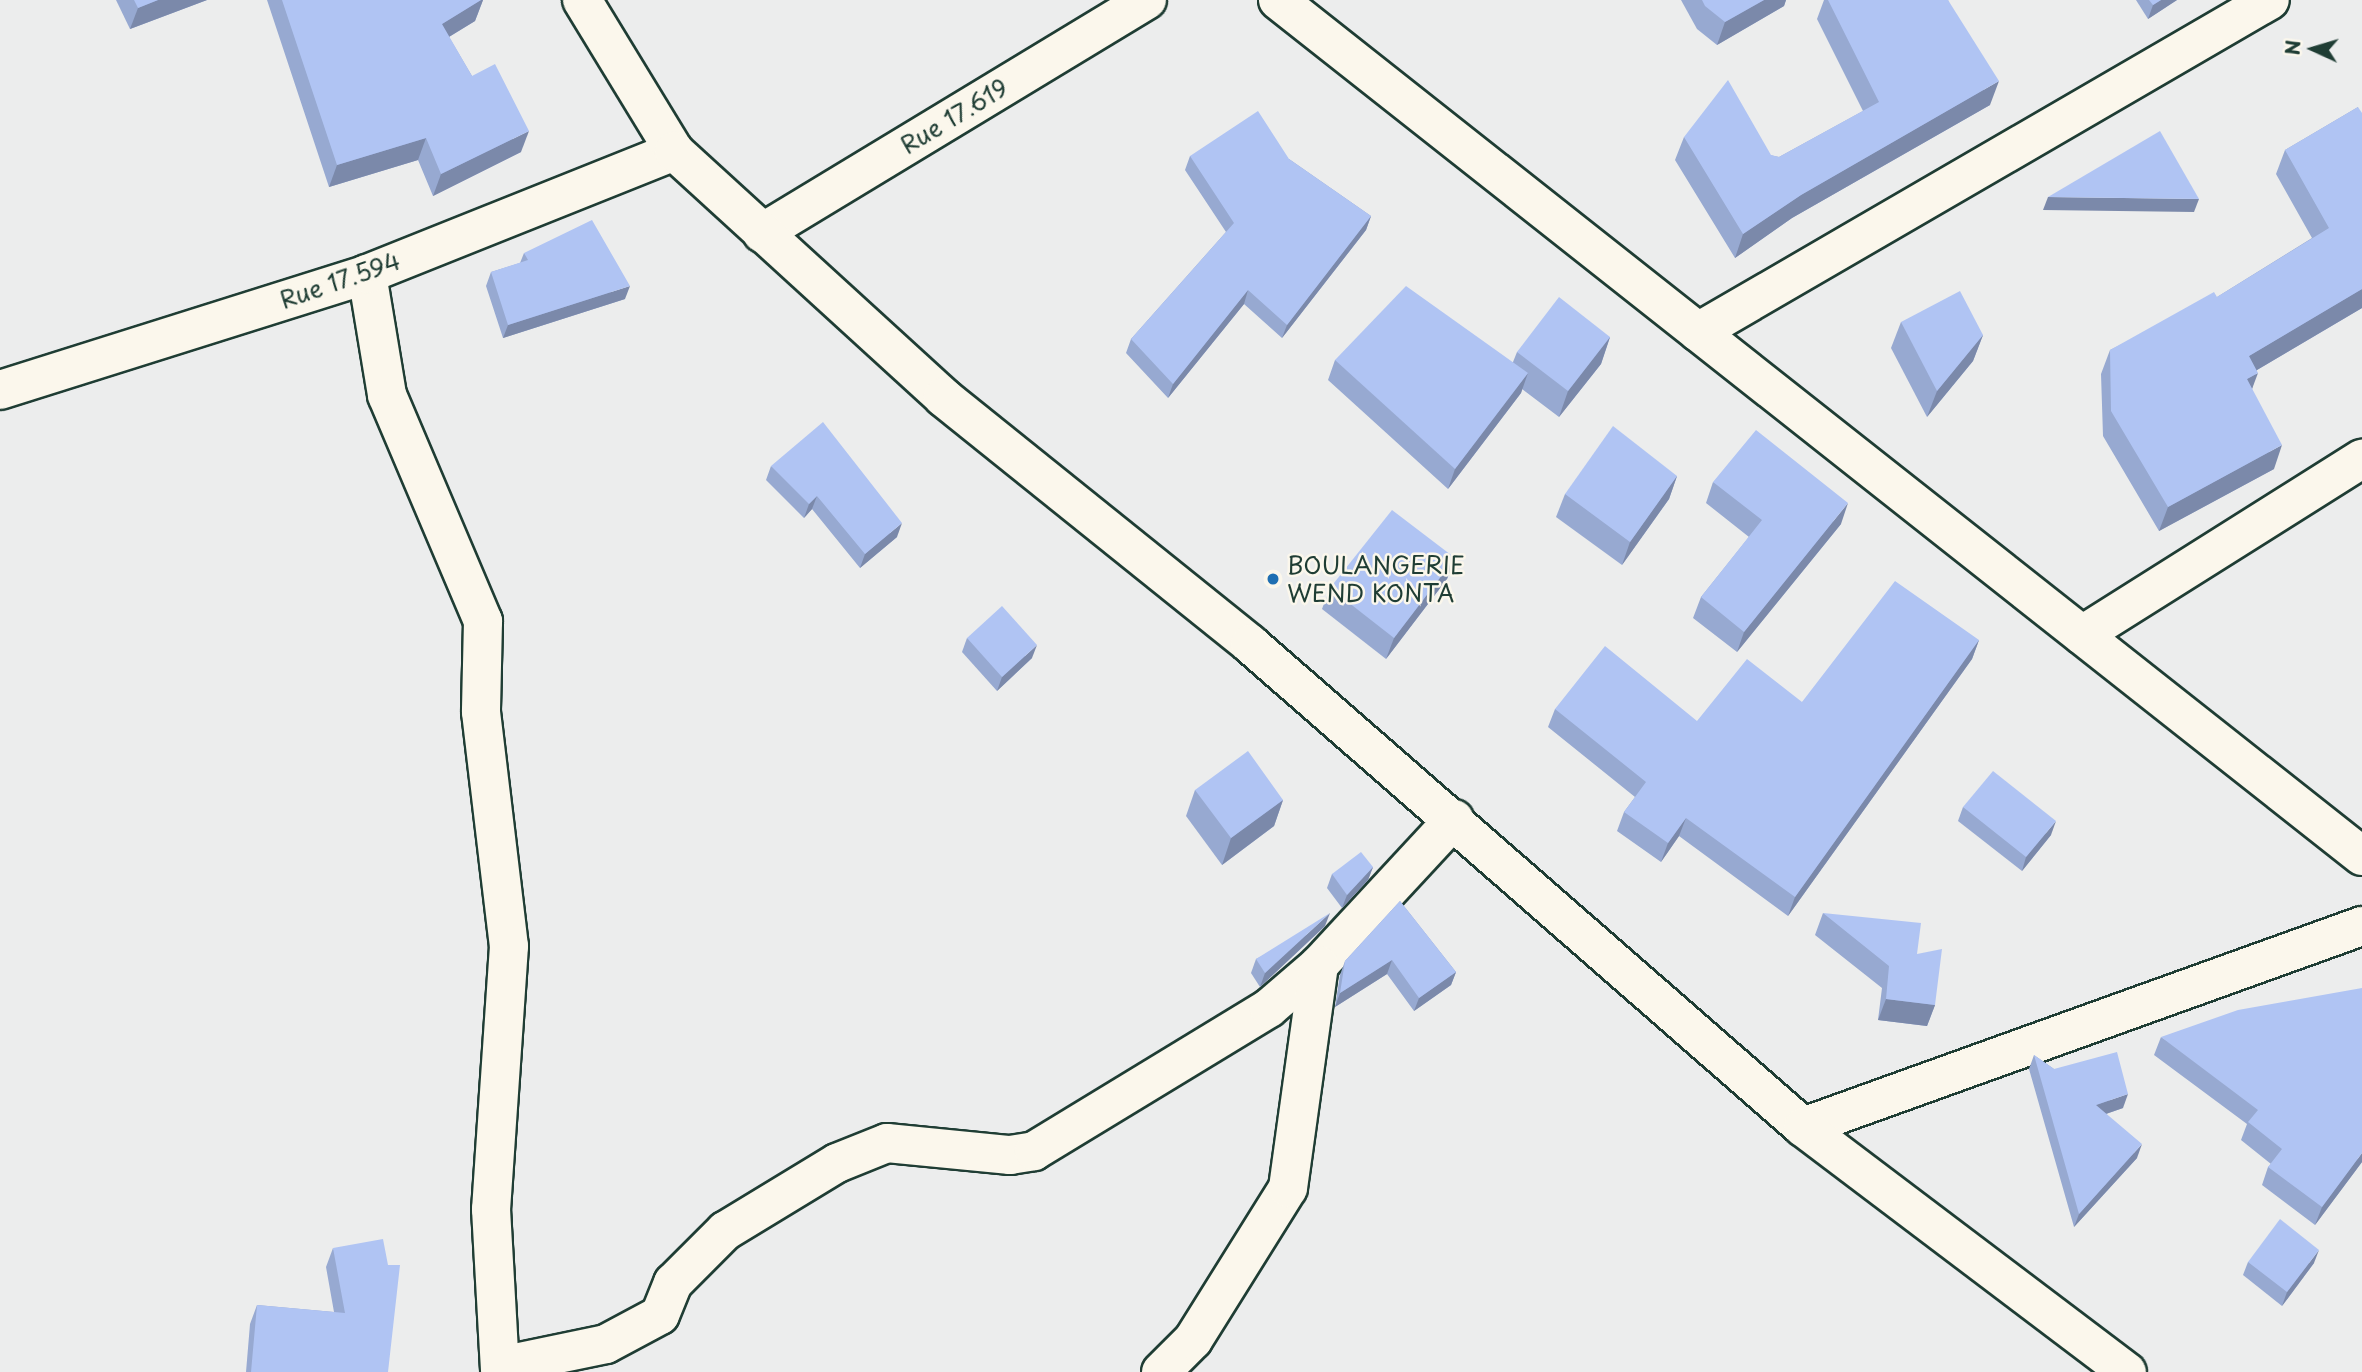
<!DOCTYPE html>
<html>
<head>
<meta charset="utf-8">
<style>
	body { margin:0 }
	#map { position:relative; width:2362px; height:1372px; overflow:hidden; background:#eceded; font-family:"Playpen Sans",sans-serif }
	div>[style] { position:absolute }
	.roads { filter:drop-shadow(2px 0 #1f3d34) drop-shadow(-2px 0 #1f3d34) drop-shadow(0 2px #1f3d34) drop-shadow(0 -2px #1f3d34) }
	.street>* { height:38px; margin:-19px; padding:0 19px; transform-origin:19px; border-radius:19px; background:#fbf7ec }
	.secondary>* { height:38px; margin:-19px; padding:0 19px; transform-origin:19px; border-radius:19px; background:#fbf7ec }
	.wall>* { inset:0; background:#97a9d1 }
	.shaded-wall>* { inset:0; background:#7b89aa }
	.building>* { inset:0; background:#b0c4f3 }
	.dots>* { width:19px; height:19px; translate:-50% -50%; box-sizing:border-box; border:4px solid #fbf7ec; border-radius:50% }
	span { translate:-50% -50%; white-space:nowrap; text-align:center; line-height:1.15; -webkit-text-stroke:5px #fbf7ec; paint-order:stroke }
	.street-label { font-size:24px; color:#1f3d34 }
	.poi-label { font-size:24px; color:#1f3d34 }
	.left { translate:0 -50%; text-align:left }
	.north { position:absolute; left:2278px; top:14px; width:70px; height:70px; -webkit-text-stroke:5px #fbf7ec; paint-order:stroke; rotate:274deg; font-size:19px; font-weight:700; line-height:28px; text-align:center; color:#1f3d34 }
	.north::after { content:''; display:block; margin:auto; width:24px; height:32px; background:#1f3d34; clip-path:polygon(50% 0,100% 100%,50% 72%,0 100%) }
</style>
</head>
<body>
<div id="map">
	<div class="roads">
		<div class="street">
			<i style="left:1278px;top:0;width:1381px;rotate:38.3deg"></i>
			<i style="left:762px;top:233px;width:450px;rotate:-31.2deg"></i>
			<i style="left:367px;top:274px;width:123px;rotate:80.6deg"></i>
			<i style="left:387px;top:395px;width:246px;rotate:67deg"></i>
			<i style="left:483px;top:621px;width:91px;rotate:91.3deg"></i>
			<i style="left:481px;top:712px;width:236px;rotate:83.2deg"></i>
			<i style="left:509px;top:946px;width:264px;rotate:93.9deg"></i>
			<i style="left:491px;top:1209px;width:163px;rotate:86.8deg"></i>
			<i style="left:1698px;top:332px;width:661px;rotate:-30.13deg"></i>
			<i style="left:0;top:390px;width:385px;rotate:-17.5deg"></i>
			<i style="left:367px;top:274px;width:331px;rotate:-21.8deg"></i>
			<i style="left:2082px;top:635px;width:331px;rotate:-32.2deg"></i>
			<i style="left:1803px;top:1127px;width:594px;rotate:-19.78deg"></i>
			<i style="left:500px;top:1366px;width:108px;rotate:-11.7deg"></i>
			<i style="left:606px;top:1344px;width:61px;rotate:-28.2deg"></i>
			<i style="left:660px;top:1315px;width:35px;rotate:-68deg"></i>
			<i style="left:673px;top:1283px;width:74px;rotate:-45deg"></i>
			<i style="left:725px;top:1231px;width:131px;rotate:-31.3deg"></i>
			<i style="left:837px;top:1163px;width:54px;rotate:-21.8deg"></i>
			<i style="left:887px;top:1143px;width:124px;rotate:5.6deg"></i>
			<i style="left:1010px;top:1155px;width:24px;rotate:-9deg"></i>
			<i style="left:1034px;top:1151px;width:275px;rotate:-31.3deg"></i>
			<i style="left:1269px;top:1008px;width:66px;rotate:-40.7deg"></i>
			<i style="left:1319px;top:965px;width:199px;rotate:-47.2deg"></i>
			<i style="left:1161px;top:1372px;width:45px;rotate:-45deg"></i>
			<i style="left:1193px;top:1340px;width:179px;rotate:-58deg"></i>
			<i style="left:1288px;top:1188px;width:225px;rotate:-82.1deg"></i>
		</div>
		<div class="secondary">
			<i style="left:582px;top:0;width:177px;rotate:58.6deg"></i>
			<i style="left:674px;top:151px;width:365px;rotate:42.4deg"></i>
			<i style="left:943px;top:397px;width:394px;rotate:38.8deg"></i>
			<i style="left:1250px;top:644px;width:734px;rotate:41.13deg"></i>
			<i style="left:1803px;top:1127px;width:406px;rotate:37.1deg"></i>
		</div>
	</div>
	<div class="wall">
		<i style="clip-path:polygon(116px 0,207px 0,130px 29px)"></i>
		<i style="clip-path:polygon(267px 0,483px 0,475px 21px,449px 37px,472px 76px,521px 152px,433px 196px,418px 160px,329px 187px)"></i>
		<i style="clip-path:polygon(1681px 0,1786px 0,1784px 6px,1717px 45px,1697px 29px)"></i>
		<i style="clip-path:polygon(1824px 0,1948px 0,1990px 105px,1792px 218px,1735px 258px,1675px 160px,1684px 137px,1779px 157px,1863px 111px,1817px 19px)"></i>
		<i style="clip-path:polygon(2136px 0,2177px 0,2148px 19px)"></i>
		<i style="clip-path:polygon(2358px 107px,2362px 308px,2257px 370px,2252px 389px,2274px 469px,2159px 531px,2103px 436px,2101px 374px,2110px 350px,2217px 297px,2312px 238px,2276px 174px,2285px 150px)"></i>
		<i style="clip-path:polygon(1190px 156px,1289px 159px,1371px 216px,1366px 230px,1282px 338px,1244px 304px,1168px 398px,1126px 353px,1131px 339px,1226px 232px,1185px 170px)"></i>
		<i style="clip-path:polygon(524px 253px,625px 299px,503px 338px,486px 286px,491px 272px,520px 263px)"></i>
		<i style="clip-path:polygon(1901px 322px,1983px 335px,1973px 361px,1927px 417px,1891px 348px)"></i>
		<i style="clip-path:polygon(1610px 337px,1601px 364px,1559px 417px,1522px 389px,1521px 393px,1448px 489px,1328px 380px,1335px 360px,1513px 362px,1517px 352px)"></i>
		<i style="clip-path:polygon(771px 466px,897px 537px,860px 568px,812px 509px,804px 518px,766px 480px)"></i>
		<i style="clip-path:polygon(1677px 476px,1669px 499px,1622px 565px,1556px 517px,1565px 494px)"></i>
		<i style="clip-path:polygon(1713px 482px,1841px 524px,1737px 652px,1693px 618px,1701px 597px,1749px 537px,1706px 503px)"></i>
		<i style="clip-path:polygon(1455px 558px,1447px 579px,1386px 659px,1322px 609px,1330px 588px)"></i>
		<i style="clip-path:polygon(967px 638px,1032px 658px,997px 691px,962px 652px)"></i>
		<i style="clip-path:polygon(1979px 640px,1972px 659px,1788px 916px,1679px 836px,1661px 862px,1617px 831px,1624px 812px,1635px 797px,1548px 727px,1555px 709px,1697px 721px,1802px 702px)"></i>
		<i style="clip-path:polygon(1195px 790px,1283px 800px,1274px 826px,1222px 865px,1186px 816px)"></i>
		<i style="clip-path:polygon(1963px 807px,2051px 835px,2022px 871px,1958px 821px)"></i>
		<i style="clip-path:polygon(1373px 867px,1368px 880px,1342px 908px,1327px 888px,1332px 874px)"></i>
		<i style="clip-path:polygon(1400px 901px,1456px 972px,1451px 985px,1414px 1011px,1387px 974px,1335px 1007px,1340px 975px,1345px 961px)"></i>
		<i style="clip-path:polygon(1823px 913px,1917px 954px,1935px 1005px,1927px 1026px,1878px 1020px,1882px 988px,1815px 935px)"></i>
		<i style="clip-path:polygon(1325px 926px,1260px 987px,1251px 973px,1256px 959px)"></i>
		<i style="clip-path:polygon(2161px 1037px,2362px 1162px,2315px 1225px,2262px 1185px,2268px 1167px,2271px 1164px,2241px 1140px,2247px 1124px,2154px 1055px)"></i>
		<i style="clip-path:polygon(2034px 1055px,2054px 1069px,2123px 1108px,2106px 1114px,2137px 1158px,2074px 1227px,2029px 1069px)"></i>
		<i style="clip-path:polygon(333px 1248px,388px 1372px,246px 1372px,250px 1324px,257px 1305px,334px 1312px,326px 1267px)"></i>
		<i style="clip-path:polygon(2248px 1262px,2314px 1263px,2282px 1306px,2243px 1275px)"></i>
	</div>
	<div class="shaded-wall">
		<i style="clip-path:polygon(158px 0,207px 0,130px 29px,138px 8px)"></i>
		<i style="clip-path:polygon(481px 0,483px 0,475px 21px,434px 46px,442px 24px)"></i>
		<i style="clip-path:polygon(1764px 0,1786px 0,1784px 6px,1717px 45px,1725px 22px)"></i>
		<i style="clip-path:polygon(2161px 0,2177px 0,2148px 19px,2153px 5px)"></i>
		<i style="clip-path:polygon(1999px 81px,1990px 105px,1792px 218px,1735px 258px,1743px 234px,1801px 195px)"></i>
		<i style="clip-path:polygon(529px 131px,521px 152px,433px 196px,441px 174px)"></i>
		<i style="clip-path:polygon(426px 138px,418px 160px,329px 187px,337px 165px)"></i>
		<i style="clip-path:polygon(2048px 197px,2199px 199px,2194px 212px,2043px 210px)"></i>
		<i style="clip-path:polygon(1371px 216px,1366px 230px,1282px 338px,1287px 325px)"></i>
		<i style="clip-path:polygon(630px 286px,625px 299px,503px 338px,508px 325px)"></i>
		<i style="clip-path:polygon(2362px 289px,2362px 308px,2240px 380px,2249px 356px)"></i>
		<i style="clip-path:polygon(1248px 290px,1244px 304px,1168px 398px,1173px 384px)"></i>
		<i style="clip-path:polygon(1983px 335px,1973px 361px,1927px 417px,1937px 391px)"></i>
		<i style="clip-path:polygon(1610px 337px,1601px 364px,1559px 417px,1568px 391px)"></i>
		<i style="clip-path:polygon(1528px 373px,1521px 393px,1448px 489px,1455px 469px)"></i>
		<i style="clip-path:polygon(2258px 373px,2249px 397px,2247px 379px)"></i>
		<i style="clip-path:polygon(2282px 445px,2274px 469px,2159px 531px,2168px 507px)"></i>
		<i style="clip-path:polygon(1677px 476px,1669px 499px,1622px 565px,1630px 542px)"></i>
		<i style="clip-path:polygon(817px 496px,812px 509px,804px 518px,809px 504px)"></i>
		<i style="clip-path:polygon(1848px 503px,1841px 524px,1737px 652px,1744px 632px)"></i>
		<i style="clip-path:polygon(902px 523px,897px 537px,860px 568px,865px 554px)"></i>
		<i style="clip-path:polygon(1455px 558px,1447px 579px,1386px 659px,1394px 638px)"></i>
		<i style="clip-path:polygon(1979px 640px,1972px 659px,1788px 916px,1795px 897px)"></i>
		<i style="clip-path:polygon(1037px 645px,1032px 658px,997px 691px,1002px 677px)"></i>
		<i style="clip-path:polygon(1283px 800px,1274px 826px,1222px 865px,1231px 838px)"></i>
		<i style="clip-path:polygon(1686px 818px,1679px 836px,1661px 862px,1668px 843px)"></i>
		<i style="clip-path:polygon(2056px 821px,2051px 835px,2022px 871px,2026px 857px)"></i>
		<i style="clip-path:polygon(1373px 867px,1368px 880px,1342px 908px,1347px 895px)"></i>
		<i style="clip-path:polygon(1330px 913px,1325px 926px,1260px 987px,1265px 973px)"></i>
		<i style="clip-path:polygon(1392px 960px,1387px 974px,1335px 1007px,1340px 993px)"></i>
		<i style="clip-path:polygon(1456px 972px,1451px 985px,1414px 1011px,1419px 998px)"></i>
		<i style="clip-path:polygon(1886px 999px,1935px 1005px,1927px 1026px,1878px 1020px)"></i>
		<i style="clip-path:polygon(2128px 1094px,2123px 1108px,2091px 1119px,2096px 1105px)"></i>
		<i style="clip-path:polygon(2142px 1144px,2137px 1158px,2074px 1227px,2079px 1214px)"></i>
		<i style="clip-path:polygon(2362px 1153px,2362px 1162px,2315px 1225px,2322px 1207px)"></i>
		<i style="clip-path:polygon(2319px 1250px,2314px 1263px,2282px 1306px,2287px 1292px)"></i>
	</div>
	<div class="building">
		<i style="clip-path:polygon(134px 0,158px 0,138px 8px)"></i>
		<i style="clip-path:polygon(282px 0,481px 0,442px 24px,472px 76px,495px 64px,529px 131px,441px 174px,426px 138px,337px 165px)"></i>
		<i style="clip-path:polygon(1702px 0,1764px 0,1725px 22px,1705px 6px)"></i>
		<i style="clip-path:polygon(1828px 0,1948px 0,1999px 81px,1801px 195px,1743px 234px,1684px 137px,1728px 80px,1771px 155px,1779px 157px,1879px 102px)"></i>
		<i style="clip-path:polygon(2149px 0,2161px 0,2153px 5px)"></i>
		<i style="clip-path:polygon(2358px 107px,2362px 113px,2362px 289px,2249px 356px,2258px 373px,2247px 379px,2282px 445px,2168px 507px,2111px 411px,2110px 350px,2214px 292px,2217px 297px,2329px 228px,2285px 150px)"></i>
		<i style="clip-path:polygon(1258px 111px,1289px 159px,1371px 216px,1287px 325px,1248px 290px,1173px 384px,1131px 339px,1234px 223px,1190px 156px)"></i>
		<i style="clip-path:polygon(2160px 131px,2199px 199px,2048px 197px)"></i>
		<i style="clip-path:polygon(592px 220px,630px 286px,508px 325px,491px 272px,528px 260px,524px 253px)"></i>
		<i style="clip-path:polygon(1406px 286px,1528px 373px,1455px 469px,1335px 360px)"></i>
		<i style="clip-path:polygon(1960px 291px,1983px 335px,1937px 391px,1901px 322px)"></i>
		<i style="clip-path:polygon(1559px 297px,1610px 337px,1568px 391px,1517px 352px)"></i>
		<i style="clip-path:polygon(823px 422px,902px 523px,865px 554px,817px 496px,809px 504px,771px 466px)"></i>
		<i style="clip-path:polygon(1613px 426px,1677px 476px,1630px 542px,1565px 494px)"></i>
		<i style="clip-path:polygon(1756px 430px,1848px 503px,1744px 632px,1701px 597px,1762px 520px,1713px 482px)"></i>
		<i style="clip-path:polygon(1392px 510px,1455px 558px,1394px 638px,1330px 588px)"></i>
		<i style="clip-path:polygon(1895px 581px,1979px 640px,1795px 897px,1686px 818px,1668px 843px,1624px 812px,1646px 782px,1555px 709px,1605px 646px,1697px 721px,1747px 659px,1802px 702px)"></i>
		<i style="clip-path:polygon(1002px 606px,1037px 645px,1002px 677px,967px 638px)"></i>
		<i style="clip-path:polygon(1248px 751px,1283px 800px,1231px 838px,1195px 790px)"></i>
		<i style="clip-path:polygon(1993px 771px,2056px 821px,2026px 857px,1963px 807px)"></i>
		<i style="clip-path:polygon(1361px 852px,1373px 867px,1347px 895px,1332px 874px)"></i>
		<i style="clip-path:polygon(1400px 901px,1456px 972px,1419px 998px,1392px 960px,1340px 993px,1345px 961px)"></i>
		<i style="clip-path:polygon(1330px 913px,1265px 973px,1256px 959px)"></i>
		<i style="clip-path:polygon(1823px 913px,1921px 923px,1917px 954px,1942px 949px,1935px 1005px,1886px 999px,1889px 966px)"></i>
		<i style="clip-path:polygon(2362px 988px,2362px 1153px,2322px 1207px,2268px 1167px,2282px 1149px,2248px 1122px,2258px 1110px,2161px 1037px,2238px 1010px)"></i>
		<i style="clip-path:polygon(2117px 1052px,2128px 1094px,2096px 1105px,2142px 1144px,2079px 1214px,2034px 1055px,2054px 1069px)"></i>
		<i style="clip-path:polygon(2280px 1219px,2319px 1250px,2287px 1292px,2248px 1262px)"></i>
		<i style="clip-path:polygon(383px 1239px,388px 1265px,400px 1265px,388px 1372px,251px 1372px,257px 1305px,345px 1313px,333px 1248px)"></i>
	</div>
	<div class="dots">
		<i style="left:1273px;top:579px;background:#1f6fb2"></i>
	</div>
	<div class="street-label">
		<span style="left:954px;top:116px;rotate:-31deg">Rue 17.619</span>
		<span style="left:340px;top:280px;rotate:-19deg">Rue 17.594</span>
	</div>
	<div class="poi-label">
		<span class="left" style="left:1287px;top:579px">BOULANGERIE<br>WEND KONTA</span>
	</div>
	<div class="north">N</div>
</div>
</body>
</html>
